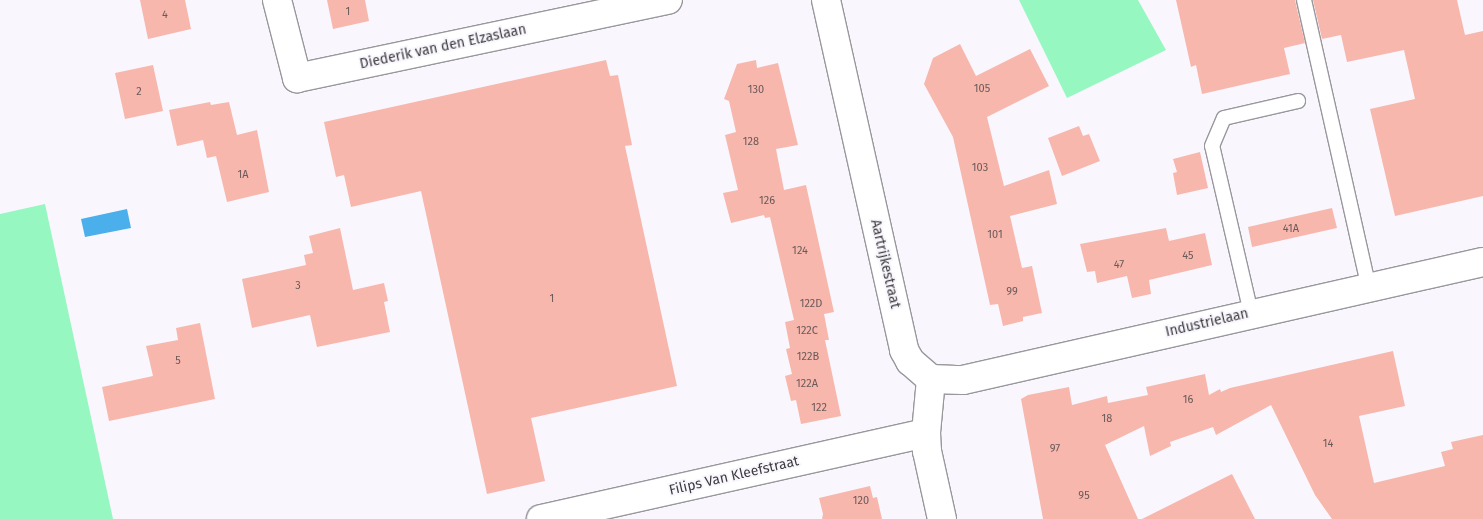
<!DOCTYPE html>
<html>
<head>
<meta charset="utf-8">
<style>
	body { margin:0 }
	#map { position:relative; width:1483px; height:519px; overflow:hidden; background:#f9f7fd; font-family:"Fira Sans",sans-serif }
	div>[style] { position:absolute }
	.green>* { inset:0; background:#97f7c0 }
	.water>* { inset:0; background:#4bafeb }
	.building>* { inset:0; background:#f7b7ad }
	.roads { filter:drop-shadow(1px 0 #99979c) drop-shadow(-1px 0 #99979c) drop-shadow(0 1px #99979c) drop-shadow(0 -1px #99979c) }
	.lane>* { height:14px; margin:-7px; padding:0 7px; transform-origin:7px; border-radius:7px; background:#fff }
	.street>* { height:28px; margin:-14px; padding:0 14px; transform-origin:14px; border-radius:14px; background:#fff }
	.secondary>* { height:28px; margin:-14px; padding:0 14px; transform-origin:14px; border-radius:14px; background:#fff }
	span { translate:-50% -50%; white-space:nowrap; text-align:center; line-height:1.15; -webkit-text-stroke:4px #f9f7fd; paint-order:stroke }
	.number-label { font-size:11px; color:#6b5a59 }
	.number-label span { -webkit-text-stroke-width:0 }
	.street-label { font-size:14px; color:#3c3b3d }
</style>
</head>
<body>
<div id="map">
	<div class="green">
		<i style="clip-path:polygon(1019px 0,1138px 0,1166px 50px,1067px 98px)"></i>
		<i style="clip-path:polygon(45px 204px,113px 519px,0 519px,0 214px)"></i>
	</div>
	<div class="water">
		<i style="clip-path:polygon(127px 209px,131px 228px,85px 237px,81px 219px)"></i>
	</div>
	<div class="building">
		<i style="clip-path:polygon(140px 0,185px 0,191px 29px,148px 39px)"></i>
		<i style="clip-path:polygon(327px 0,365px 0,369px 21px,333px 29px)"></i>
		<i style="clip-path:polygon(1176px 0,1295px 0,1305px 43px,1284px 48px,1290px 74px,1202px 94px,1196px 65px,1191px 67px)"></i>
		<i style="clip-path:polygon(1313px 0,1457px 0,1465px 35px,1483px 31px,1483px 196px,1395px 216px,1370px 109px,1415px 99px,1404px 50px,1347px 62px,1341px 35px,1322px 39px)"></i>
		<i style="clip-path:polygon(960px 44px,976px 76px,1030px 49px,1049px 86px,987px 117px,1004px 186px,1049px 170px,1057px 204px,1010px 216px,1022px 268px,1032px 266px,1042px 313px,1023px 317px,1023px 321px,1003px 326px,998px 304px,990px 305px,953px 137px,924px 84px,933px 58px)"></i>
		<i style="clip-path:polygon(606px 60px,610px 76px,618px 75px,632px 145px,625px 146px,677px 386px,531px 418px,545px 481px,487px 494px,421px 191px,351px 207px,344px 175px,336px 177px,324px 122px)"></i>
		<i style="clip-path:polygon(756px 60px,757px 68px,778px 63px,798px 145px,776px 149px,784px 190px,806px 185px,834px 312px,824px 314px,829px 340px,825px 340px,841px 416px,801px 424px,796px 400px,791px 401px,785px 376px,792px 374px,786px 349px,790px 348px,785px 322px,794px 320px,770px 217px,765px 218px,764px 215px,731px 223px,723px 193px,738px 190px,725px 135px,736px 132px,729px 101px,724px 99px,737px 64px)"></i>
		<i style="clip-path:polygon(153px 65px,163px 111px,125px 119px,115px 73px)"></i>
		<i style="clip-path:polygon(210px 102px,211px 105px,229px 102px,237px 135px,257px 130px,269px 192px,227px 202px,216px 156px,207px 158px,203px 140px,177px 146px,169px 110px)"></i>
		<i style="clip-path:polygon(1079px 126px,1083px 136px,1089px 134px,1100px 161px,1062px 176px,1048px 138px)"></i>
		<i style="clip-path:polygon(1200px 152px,1208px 188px,1177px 195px,1173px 173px,1177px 172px,1173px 159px)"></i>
		<i style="clip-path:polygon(1332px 208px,1337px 228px,1252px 247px,1248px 227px)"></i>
		<i style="clip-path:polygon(340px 228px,353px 290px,384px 283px,388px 301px,384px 302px,390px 332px,317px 347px,310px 315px,252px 328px,242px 279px,306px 265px,304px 255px,313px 253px,309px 236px)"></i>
		<i style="clip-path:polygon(1166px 228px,1169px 241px,1205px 233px,1212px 265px,1149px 280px,1151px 294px,1132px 298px,1127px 276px,1097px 283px,1095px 271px,1087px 272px,1080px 244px)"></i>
		<i style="clip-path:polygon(200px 323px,215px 399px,109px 421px,102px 387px,153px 376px,146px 346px,178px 340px,176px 328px)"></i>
		<i style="clip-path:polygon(1393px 351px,1405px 406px,1359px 416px,1374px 483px,1445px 466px,1441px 452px,1453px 449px,1451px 442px,1483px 435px,1483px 519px,1332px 519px,1315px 495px,1271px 405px,1216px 435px,1213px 427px,1170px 442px,1171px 446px,1150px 456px,1144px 426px,1105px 445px,1138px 519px,1043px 519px,1021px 399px,1028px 395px,1069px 387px,1072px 405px,1107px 396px,1108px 403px,1148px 395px,1146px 387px,1205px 374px,1209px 395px,1220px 389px,1221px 392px,1230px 388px)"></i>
		<i style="clip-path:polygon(1232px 474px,1255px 519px,1142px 519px)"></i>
		<i style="clip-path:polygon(870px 486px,873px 498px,877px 497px,882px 519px,822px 519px,823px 514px,819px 498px)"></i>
	</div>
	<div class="roads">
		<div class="lane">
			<i style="left:1304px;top:0;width:295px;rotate:77.3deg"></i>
			<i style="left:1251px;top:313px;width:171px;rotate:-103.1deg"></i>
			<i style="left:1212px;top:146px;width:30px;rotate:-67deg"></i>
			<i style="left:1224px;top:118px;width:76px;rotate:-12.9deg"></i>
		</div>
		<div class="street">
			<i style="left:277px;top:0;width:81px;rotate:75.6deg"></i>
			<i style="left:297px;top:78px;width:379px;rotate:-11.9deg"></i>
			<i style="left:931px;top:379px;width:32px;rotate:2deg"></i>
			<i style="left:963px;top:380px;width:533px;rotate:-12.79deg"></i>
			<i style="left:541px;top:519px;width:394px;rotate:-12.6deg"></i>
		</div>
		<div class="secondary">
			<i style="left:826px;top:0;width:359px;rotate:77.4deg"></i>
			<i style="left:904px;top:350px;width:13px;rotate:61deg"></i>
			<i style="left:910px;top:361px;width:28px;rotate:41deg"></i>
			<i style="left:931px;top:379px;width:54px;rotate:95.3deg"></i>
			<i style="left:926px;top:433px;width:18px;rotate:87deg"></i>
			<i style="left:927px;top:451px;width:70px;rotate:77.6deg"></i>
		</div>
	</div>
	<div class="number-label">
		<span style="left:348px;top:12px">1</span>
		<span style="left:165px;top:15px">4</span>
		<span style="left:982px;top:89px">105</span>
		<span style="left:756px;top:90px">130</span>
		<span style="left:139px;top:92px">2</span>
		<span style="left:751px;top:142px">128</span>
		<span style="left:980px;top:168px">103</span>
		<span style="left:243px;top:175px">1A</span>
		<span style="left:767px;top:201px">126</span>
		<span style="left:1291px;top:229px">41A</span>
		<span style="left:995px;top:235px">101</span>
		<span style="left:800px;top:251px">124</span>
		<span style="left:1188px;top:256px">45</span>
		<span style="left:1119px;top:265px">47</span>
		<span style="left:298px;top:286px">3</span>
		<span style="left:1012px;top:292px">99</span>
		<span style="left:552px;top:299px">1</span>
		<span style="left:811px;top:304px">122D</span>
		<span style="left:807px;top:331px">122C</span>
		<span style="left:808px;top:357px">122B</span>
		<span style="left:178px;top:361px">5</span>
		<span style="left:807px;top:384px">122A</span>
		<span style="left:1188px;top:400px">16</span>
		<span style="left:819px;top:408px">122</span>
		<span style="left:1107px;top:419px">18</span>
		<span style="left:1328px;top:444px">14</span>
		<span style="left:1055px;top:449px">97</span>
		<span style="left:1084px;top:496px">95</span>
		<span style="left:861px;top:501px">120</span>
	</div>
	<div class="street-label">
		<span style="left:443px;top:47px;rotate:-12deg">Diederik van den Elzaslaan</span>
		<span style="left:885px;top:264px;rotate:77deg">Aartrijkestraat</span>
		<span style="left:1207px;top:323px;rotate:-13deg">Industrielaan</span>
		<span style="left:734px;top:476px;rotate:-13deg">Filips Van Kleefstraat</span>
	</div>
</div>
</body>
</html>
